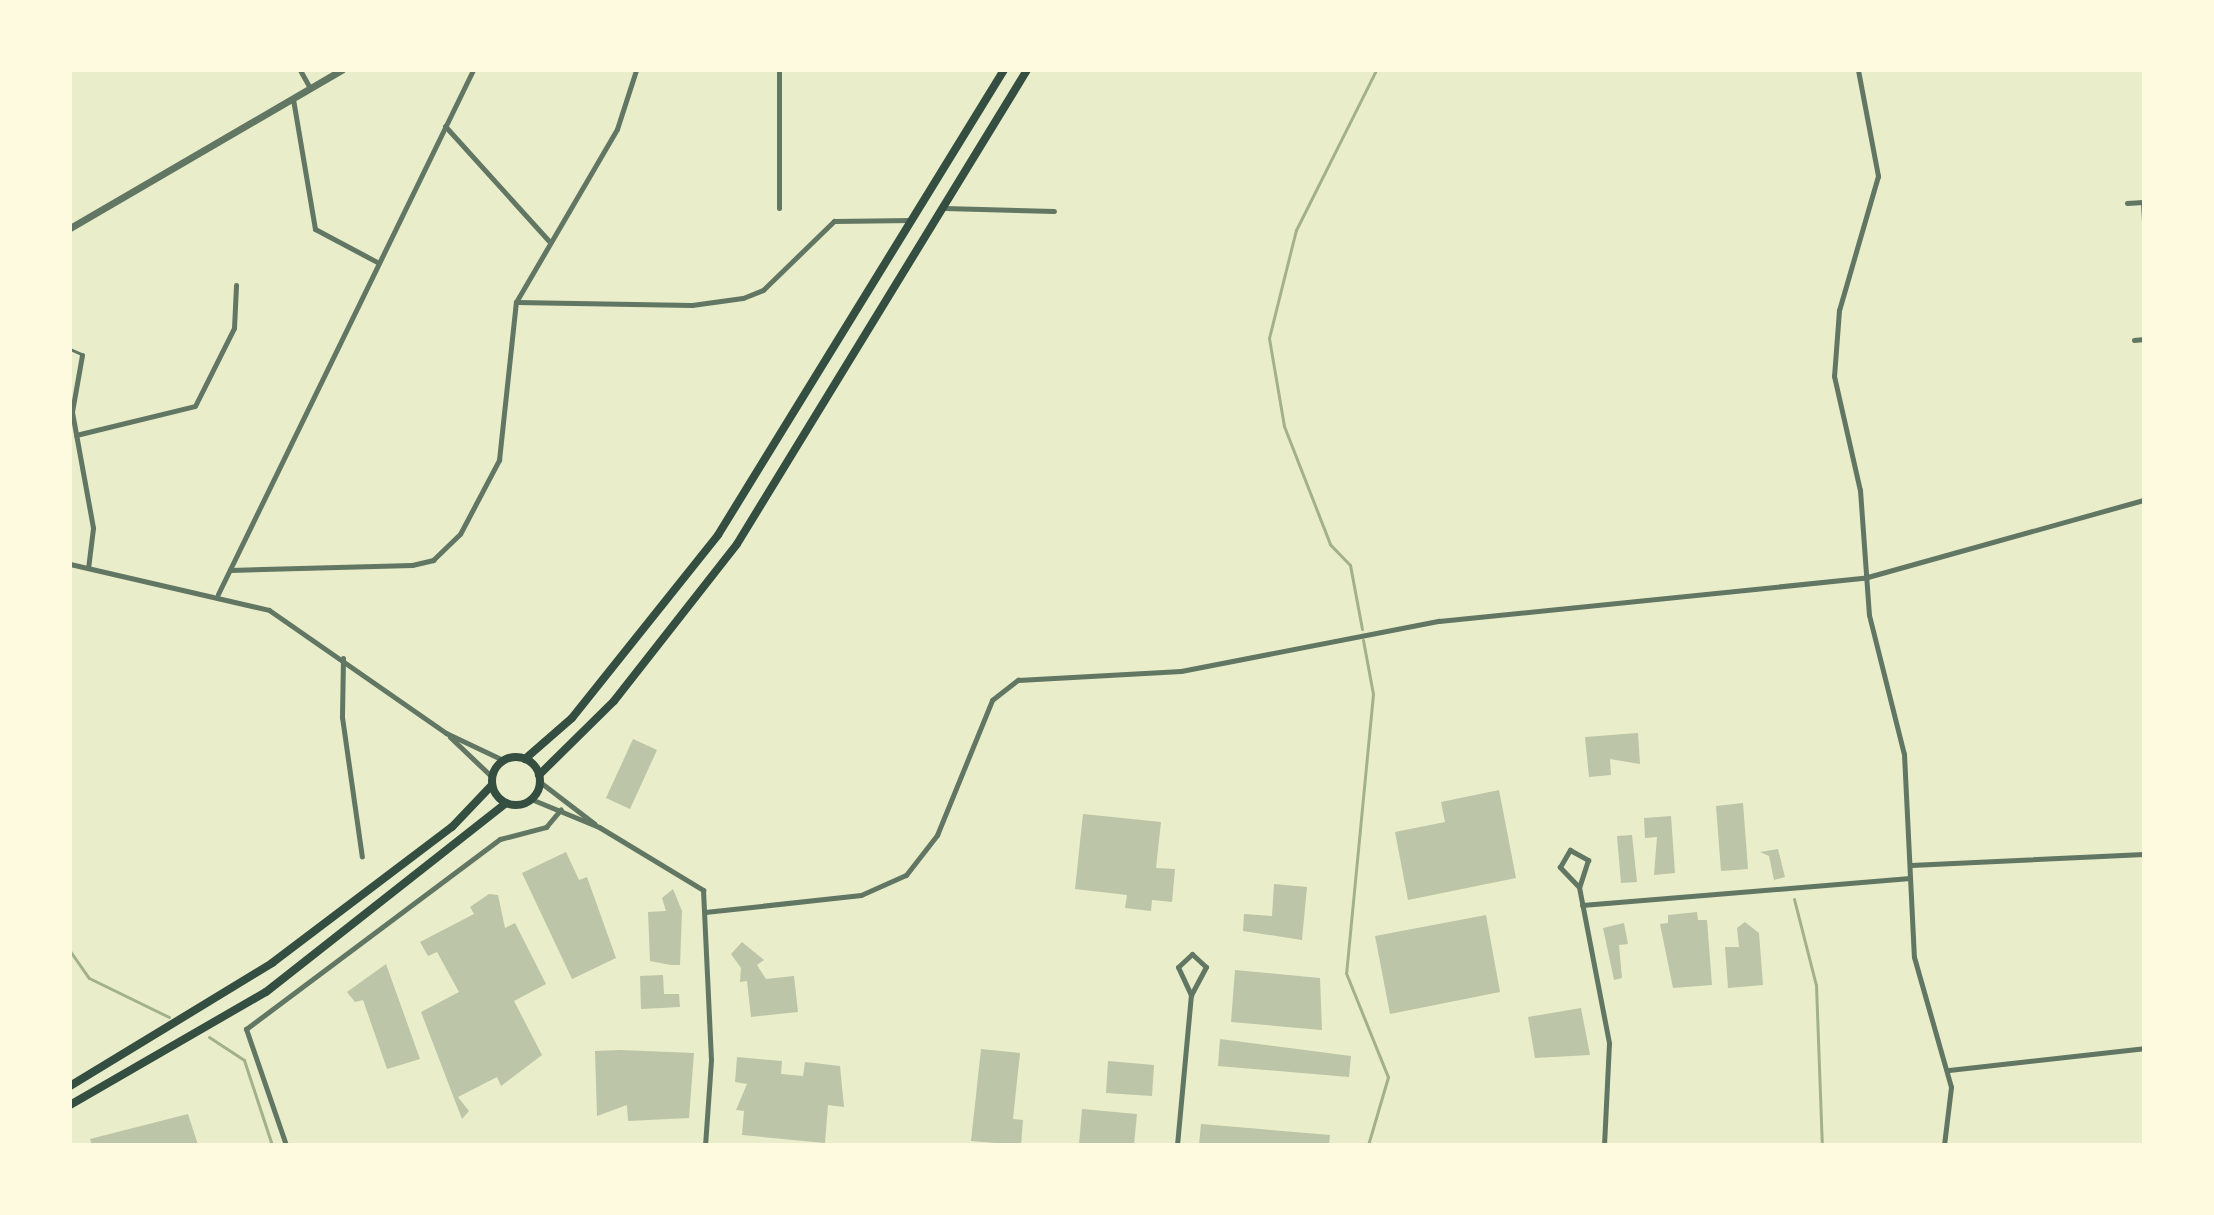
<!DOCTYPE html>
<html>
<head>
<meta charset="utf-8">
<style>
	body { margin:0 }
	#map { position:relative; width:2214px; height:1215px; overflow:hidden; background:#e9edc9; font-family:"PT Sans",sans-serif }
	div>[style] { position:absolute }
	.stream>* { height:3px; margin:-1.5px; padding:0 1.5px; transform-origin:1.5px; border-radius:1.5px; background:#a3b18a }
	.building>* { inset:0; background:#bcc5a7 }
	.service>* { height:3px; margin:-1.5px; padding:0 1.5px; transform-origin:1.5px; border-radius:1.5px; background:#617663 }
	.minor>* { height:5px; margin:-2.5px; padding:0 2.5px; transform-origin:2.5px; border-radius:2.5px; background:#617663 }
	.tertiary>* { height:7px; margin:-3.5px; padding:0 3.5px; transform-origin:3.5px; border-radius:3.5px; background:#617663 }
	.primary>* { height:8px; margin:-4px; padding:0 4px; transform-origin:4px; border-radius:4px; background:#344e41 }
	.primary>.ring { margin:-4px; padding:0; box-sizing:content-box; background:none; border:8px solid #344e41; border-radius:50% }
	span { translate:-50% -50%; white-space:nowrap; text-align:center; line-height:1.15; -webkit-text-stroke:6px #fefae0; paint-order:stroke }
	.frame { position:absolute; inset:0; border:72px solid #fefae0; pointer-events:none }
</style>
</head>
<body>
<div id="map">
	<div class="stream">
		<i style="left:1362px;top:629px;width:65px;rotate:-100.6deg"></i>
		<i style="left:1350px;top:565px;width:29px;rotate:-134deg"></i>
		<i style="left:1330px;top:544px;width:127px;rotate:-111.3deg"></i>
		<i style="left:1284px;top:426px;width:89px;rotate:-99.7deg"></i>
		<i style="left:1269px;top:338px;width:111px;rotate:-76deg"></i>
		<i style="left:1296px;top:230px;width:179px;rotate:-63.4deg"></i>
		<i style="left:1363px;top:640px;width:55px;rotate:79.5deg"></i>
		<i style="left:1373px;top:694px;width:280px;rotate:95.5deg"></i>
		<i style="left:1346px;top:973px;width:112px;rotate:68deg"></i>
		<i style="left:1388px;top:1077px;width:71px;rotate:106.4deg"></i>
		<i style="left:1794px;top:899px;width:89px;rotate:75.7deg"></i>
		<i style="left:1816px;top:985px;width:160px;rotate:87.9deg"></i>
		<i style="left:70px;top:951px;width:33px;rotate:55deg"></i>
		<i style="left:89px;top:978px;width:89px;rotate:26deg"></i>
		<i style="left:209px;top:1037px;width:42px;rotate:33.3deg"></i>
		<i style="left:244px;top:1060px;width:89px;rotate:71.8deg"></i>
	</div>
	<div class="building">
		<i style="clip-path:polygon(1638px 733px,1640px 764px,1610px 759px,1611px 775px,1589px 777px,1585px 737px)"></i>
		<i style="clip-path:polygon(633px 739px,657px 750px,630px 809px,606px 798px)"></i>
		<i style="clip-path:polygon(1499px 790px,1516px 878px,1408px 900px,1395px 832px,1445px 822px,1441px 802px)"></i>
		<i style="clip-path:polygon(1743px 803px,1748px 869px,1721px 871px,1716px 806px)"></i>
		<i style="clip-path:polygon(1083px 814px,1161px 822px,1156px 868px,1175px 869px,1172px 902px,1152px 900px,1151px 911px,1125px 908px,1127px 895px,1075px 889px)"></i>
		<i style="clip-path:polygon(1671px 816px,1675px 873px,1654px 875px,1657px 837px,1645px 838px,1644px 818px)"></i>
		<i style="clip-path:polygon(1632px 835px,1637px 882px,1621px 883px,1617px 836px)"></i>
		<i style="clip-path:polygon(1778px 849px,1785px 877px,1774px 880px,1769px 856px,1760px 852px)"></i>
		<i style="clip-path:polygon(566px 852px,579px 880px,587px 877px,616px 958px,572px 979px,522px 873px)"></i>
		<i style="clip-path:polygon(1274px 884px,1307px 887px,1302px 940px,1243px 931px,1244px 914px,1272px 916px)"></i>
		<i style="clip-path:polygon(673px 889px,682px 911px,680px 965px,671px 965px,650px 961px,648px 912px,666px 911px,662px 898px)"></i>
		<i style="clip-path:polygon(489px 894px,498px 895px,505px 928px,515px 923px,546px 984px,514px 1001px,542px 1055px,501px 1086px,497px 1077px,458px 1097px,469px 1111px,462px 1119px,421px 1012px,459px 992px,437px 952px,428px 956px,420px 942px,474px 914px,470px 907px)"></i>
		<i style="clip-path:polygon(1697px 912px,1698px 920px,1707px 920px,1712px 985px,1673px 988px,1660px 924px,1668px 923px,1668px 915px)"></i>
		<i style="clip-path:polygon(1486px 915px,1500px 992px,1390px 1014px,1375px 936px)"></i>
		<i style="clip-path:polygon(1745px 922px,1759px 933px,1763px 985px,1728px 988px,1725px 947px,1739px 947px,1737px 928px)"></i>
		<i style="clip-path:polygon(1624px 923px,1628px 944px,1619px 945px,1622px 978px,1614px 980px,1603px 928px)"></i>
		<i style="clip-path:polygon(742px 942px,764px 960px,757px 965px,766px 979px,794px 976px,798px 1012px,751px 1017px,747px 981px,740px 982px,741px 968px,731px 954px)"></i>
		<i style="clip-path:polygon(386px 964px,420px 1059px,387px 1069px,363px 1000px,355px 1002px,347px 992px)"></i>
		<i style="clip-path:polygon(1235px 970px,1320px 978px,1322px 1030px,1231px 1022px)"></i>
		<i style="clip-path:polygon(663px 975px,664px 994px,679px 994px,680px 1007px,641px 1009px,640px 976px)"></i>
		<i style="clip-path:polygon(1581px 1008px,1590px 1055px,1535px 1058px,1528px 1017px)"></i>
		<i style="clip-path:polygon(1220px 1039px,1351px 1056px,1349px 1077px,1218px 1066px)"></i>
		<i style="clip-path:polygon(981px 1049px,1020px 1053px,1013px 1119px,1023px 1120px,1021px 1145px,971px 1141px)"></i>
		<i style="clip-path:polygon(620px 1050px,694px 1053px,689px 1118px,628px 1121px,627px 1105px,597px 1116px,595px 1051px)"></i>
		<i style="clip-path:polygon(737px 1057px,782px 1061px,781px 1074px,803px 1076px,805px 1062px,840px 1066px,844px 1107px,828px 1105px,825px 1143px,742px 1135px,744px 1111px,736px 1110px,747px 1084px,735px 1082px)"></i>
		<i style="clip-path:polygon(1108px 1061px,1154px 1065px,1152px 1096px,1106px 1093px)"></i>
		<i style="clip-path:polygon(1082px 1109px,1137px 1114px,1134px 1145px,1079px 1145px)"></i>
		<i style="clip-path:polygon(188px 1114px,198px 1145px,92px 1145px,90px 1139px)"></i>
		<i style="clip-path:polygon(1201px 1124px,1330px 1135px,1329px 1145px,1199px 1145px)"></i>
	</div>
	<div class="service">
		<i style="left:70px;top:349px;width:12px;rotate:24deg"></i>
	</div>
	<div class="minor">
		<i style="left:300px;top:70px;width:21px;rotate:61deg"></i>
		<i style="left:779px;top:70px;width:138px;rotate:90deg"></i>
		<i style="left:1858px;top:70px;width:108px;rotate:79.3deg"></i>
		<i style="left:1878px;top:176px;width:140px;rotate:106.2deg"></i>
		<i style="left:1839px;top:310px;width:66px;rotate:94.3deg"></i>
		<i style="left:1834px;top:376px;width:117px;rotate:77.2deg"></i>
		<i style="left:1860px;top:490px;width:125px;rotate:85.9deg"></i>
		<i style="left:1869px;top:615px;width:143px;rotate:75.9deg"></i>
		<i style="left:1904px;top:754px;width:203px;rotate:87.2deg"></i>
		<i style="left:1914px;top:957px;width:135px;rotate:74.1deg"></i>
		<i style="left:1951px;top:1087px;width:58px;rotate:96.9deg"></i>
		<i style="left:293px;top:99px;width:132px;rotate:80.4deg"></i>
		<i style="left:315px;top:229px;width:70px;rotate:28deg"></i>
		<i style="left:445px;top:126px;width:154px;rotate:47.9deg"></i>
		<i style="left:2143px;top:202px;width:20px;rotate:87deg"></i>
		<i style="left:2127px;top:203px;width:16px;rotate:-4deg"></i>
		<i style="left:944px;top:208px;width:110px;rotate:1.6deg"></i>
		<i style="left:516px;top:302px;width:176px;rotate:1deg"></i>
		<i style="left:692px;top:305px;width:51px;rotate:-7.8deg"></i>
		<i style="left:743px;top:298px;width:22px;rotate:-22deg"></i>
		<i style="left:763px;top:290px;width:99px;rotate:-44.2deg"></i>
		<i style="left:834px;top:221px;width:78px;rotate:-0.7deg"></i>
		<i style="left:2134px;top:340px;width:10px;rotate:-6deg"></i>
		<i style="left:82px;top:355px;width:58px;rotate:100deg"></i>
		<i style="left:72px;top:412px;width:118px;rotate:79.7deg"></i>
		<i style="left:93px;top:528px;width:38px;rotate:97deg"></i>
		<i style="left:76px;top:435px;width:122px;rotate:-13.7deg"></i>
		<i style="left:195px;top:406px;width:87px;rotate:-63.4deg"></i>
		<i style="left:234px;top:328px;width:43px;rotate:-87.3deg"></i>
		<i style="left:70px;top:564px;width:204px;rotate:13deg"></i>
		<i style="left:269px;top:610px;width:216px;rotate:34.8deg"></i>
		<i style="left:446px;top:733px;width:63px;rotate:25.3deg"></i>
		<i style="left:230px;top:570px;width:182px;rotate:-1.6deg"></i>
		<i style="left:412px;top:565px;width:22px;rotate:-13deg"></i>
		<i style="left:433px;top:560px;width:37px;rotate:-44deg"></i>
		<i style="left:460px;top:534px;width:84px;rotate:-62.2deg"></i>
		<i style="left:499px;top:460px;width:159px;rotate:-83.9deg"></i>
		<i style="left:516px;top:302px;width:200px;rotate:-59.7deg"></i>
		<i style="left:617px;top:129px;width:62px;rotate:-72.1deg"></i>
		<i style="left:218px;top:594px;width:583px;rotate:-64.05deg"></i>
		<i style="left:343px;top:658px;width:59px;rotate:91deg"></i>
		<i style="left:342px;top:717px;width:141px;rotate:81.9deg"></i>
		<i style="left:450px;top:737px;width:58px;rotate:43.6deg"></i>
		<i style="left:540px;top:782px;width:69px;rotate:37.4deg"></i>
		<i style="left:531px;top:799px;width:74px;rotate:22.4deg"></i>
		<i style="left:599px;top:827px;width:122px;rotate:31.2deg"></i>
		<i style="left:703px;top:890px;width:170px;rotate:87.3deg"></i>
		<i style="left:711px;top:1060px;width:85px;rotate:94deg"></i>
		<i style="left:1911px;top:865px;width:233px;rotate:-2.7deg"></i>
		<i style="left:1579px;top:887px;width:28px;rotate:-134deg"></i>
		<i style="left:1560px;top:867px;width:20px;rotate:-60deg"></i>
		<i style="left:1570px;top:850px;width:21px;rotate:29deg"></i>
		<i style="left:1588px;top:860px;width:28px;rotate:108deg"></i>
		<i style="left:1579px;top:887px;width:159px;rotate:79.1deg"></i>
		<i style="left:1609px;top:1043px;width:102px;rotate:92.8deg"></i>
		<i style="left:1582px;top:905px;width:329px;rotate:-4.7deg"></i>
		<i style="left:705px;top:912px;width:157px;rotate:-6.2deg"></i>
		<i style="left:861px;top:895px;width:49px;rotate:-24deg"></i>
		<i style="left:906px;top:875px;width:51px;rotate:-52.2deg"></i>
		<i style="left:937px;top:835px;width:146px;rotate:-67.8deg"></i>
		<i style="left:992px;top:700px;width:33px;rotate:-38deg"></i>
		<i style="left:1018px;top:680px;width:163px;rotate:-3.2deg"></i>
		<i style="left:1181px;top:671px;width:263px;rotate:-11deg"></i>
		<i style="left:1439px;top:621px;width:427px;rotate:-5.8deg"></i>
		<i style="left:1864px;top:578px;width:291px;rotate:-15.6deg"></i>
		<i style="left:1949px;top:1070px;width:196px;rotate:-6.4deg"></i>
		<i style="left:286px;top:1145px;width:123px;rotate:-109deg"></i>
		<i style="left:246px;top:1029px;width:317px;rotate:-36.8deg"></i>
		<i style="left:500px;top:839px;width:48px;rotate:-14.6deg"></i>
		<i style="left:546px;top:827px;width:23px;rotate:-50deg"></i>
		<i style="left:517px;top:1145px;width:116px"></i>
		<i style="left:1177px;top:1145px;width:151px;rotate:-84.7deg"></i>
		<i style="left:1191px;top:995px;width:32px;rotate:-62deg"></i>
		<i style="left:1206px;top:967px;width:19px;rotate:-137deg"></i>
		<i style="left:1192px;top:954px;width:19px;rotate:137deg"></i>
		<i style="left:1178px;top:967px;width:31px;rotate:65deg"></i>
	</div>
	<div class="tertiary">
		<i style="left:70px;top:228px;width:315px;rotate:-30.2deg"></i>
	</div>
	<div class="primary">
		<i class="ring" style="left:492px;top:757px;width:40px;height:40px"></i>
		<i style="left:525px;top:759px;width:62px;rotate:-41.1deg"></i>
		<i style="left:572px;top:718px;width:234px;rotate:-51.4deg"></i>
		<i style="left:718px;top:535px;width:546px;rotate:-58.41deg"></i>
		<i style="left:539px;top:775px;width:105px;rotate:-44.6deg"></i>
		<i style="left:614px;top:701px;width:199px;rotate:-51.9deg"></i>
		<i style="left:737px;top:544px;width:556px;rotate:-58.54deg"></i>
		<i style="left:70px;top:1086px;width:237px;rotate:-31.3deg"></i>
		<i style="left:272px;top:963px;width:226px;rotate:-37.1deg"></i>
		<i style="left:452px;top:827px;width:58px;rotate:-46.4deg"></i>
		<i style="left:70px;top:1105px;width:226px;rotate:-30deg"></i>
		<i style="left:266px;top:992px;width:305px;rotate:-38.2deg"></i>
	</div>
	<div class="frame"></div>
</div>
</body>
</html>
